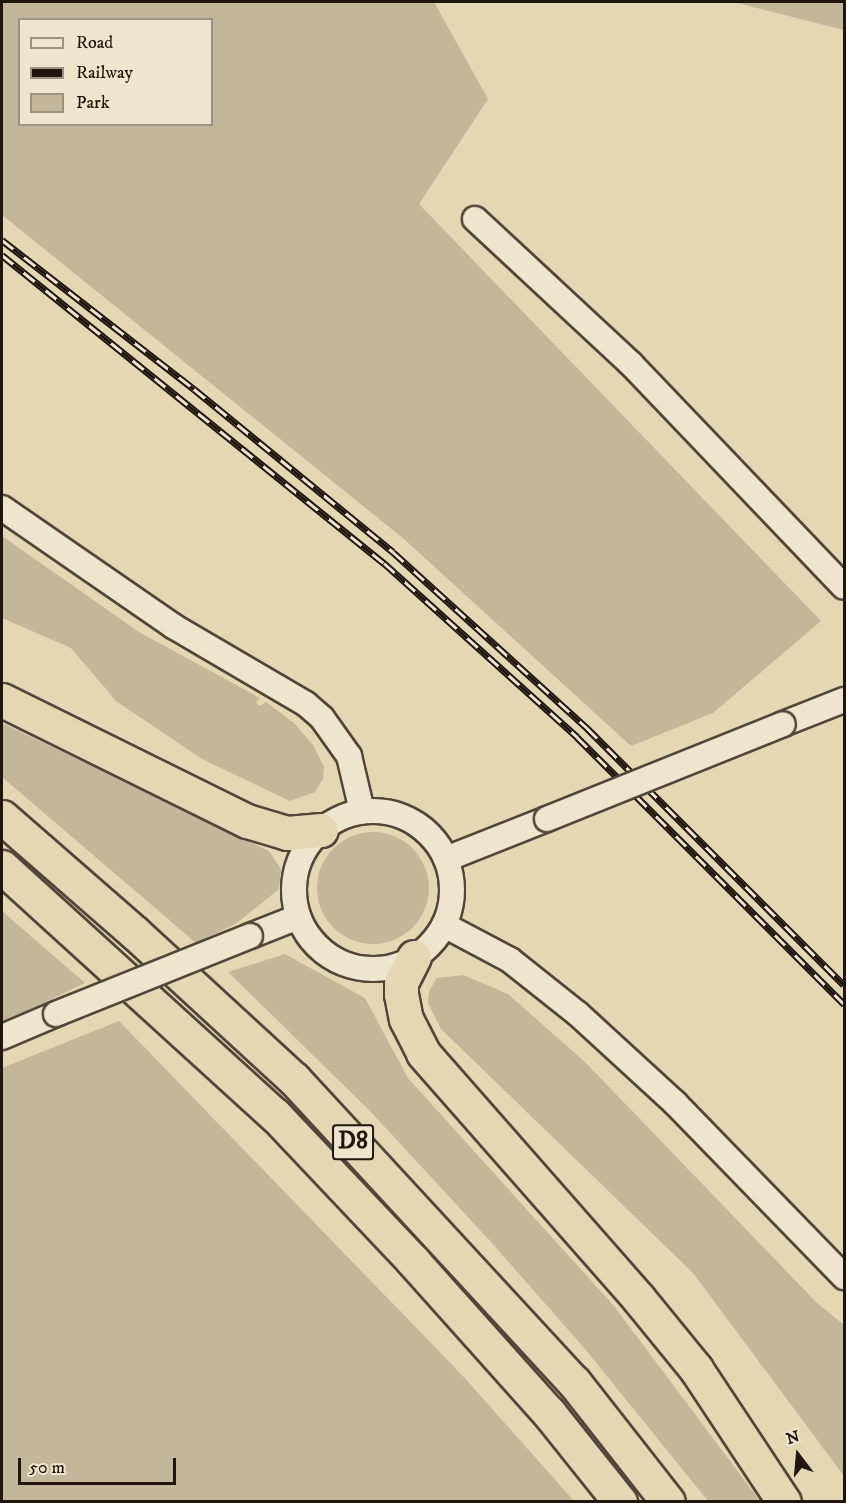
<!DOCTYPE html>
<html>
<head>
<meta charset="utf-8">
<style>
	body { margin:0 }
	#map { position:relative; width:846px; height:1503px; overflow:hidden; background:#e6d7b4; font-family:"IM FELL DW Pica",serif }
	div>[style] { position:absolute }
	.green>* { inset:0; background:#c4b698 }
	.round { border-radius:50% }
	.roads { filter:drop-shadow(2px 0 #524638) drop-shadow(-2px 0 #524638) drop-shadow(0 2px #524638) drop-shadow(0 -2px #524638) }
	.minor>* { height:24px; margin:-12px; padding:0 12px; transform-origin:12px; border-radius:12px; background:#efe5ce }
	.minor>.ring { margin:-12px; padding:0; box-sizing:content-box; background:none; border:24px solid #efe5ce; border-radius:50% }
	.highway>* { height:33px; margin:-16.5px; padding:0 16.5px; transform-origin:16.5px; border-radius:16.5px; background:#e6d7b4 }
	.rail>* { height:7px; margin-top:-3.5px; transform-origin:0; background:repeating-linear-gradient(90deg,#efe5ce 0 14px,#20160e 0 28px); box-sizing:border-box; border-block:2px solid #20160e }
	.bridges { filter:drop-shadow(2px 0 #524638) drop-shadow(-2px 0 #524638) drop-shadow(0 2px #524638) drop-shadow(0 -2px #524638) }
	.minor-bridge>* { height:24px; margin:-12px; padding:0 12px; transform-origin:12px; border-radius:12px; background:#efe5ce }
	span { translate:-50% -50%; white-space:nowrap; text-align:center; line-height:1.15; -webkit-text-stroke:6px #efe5ce; paint-order:stroke }
	.shield-label span { padding:2px 4px; background:#efe5ce; border:2px solid; border-radius:4px; -webkit-text-stroke-width:0 }
	.shield-label { font-size:24px; color:#20160e; font-weight:700 }
	.frame { position:absolute; inset:0; border:3px solid #20160e; pointer-events:none }
	.legend { position:absolute; left:18px; top:18px; width:195px; height:108px; box-sizing:border-box; background:#efe5ce; border:2px solid #9c9281; margin:0; padding:8px 10px; list-style:none; font-size:18px; color:#20160e }
	.legend li { display:flex; align-items:center; gap:12px; height:30px }
	.legend b { width:30px; border:2px solid #9c9281 }
	.north { position:absolute; left:768px; top:1425px; width:60px; height:60px; -webkit-text-stroke:4px #efe5ce; paint-order:stroke; rotate:344deg; font-size:16px; font-weight:700; line-height:24px; text-align:center; color:#20160e }
	.north::after { content:''; display:block; margin:auto; width:21px; height:27px; background:#20160e; clip-path:polygon(50% 0,100% 100%,50% 72%,0 100%) }
	.scale { position:absolute; left:18px; top:1458px; width:158px; height:27px; box-sizing:border-box; border:3px solid #20160e; border-top:0; padding-left:8px; font-size:18px; line-height:21px; white-space:nowrap; color:#20160e; -webkit-text-stroke:4px #efe5ce; paint-order:stroke }
</style>
</head>
<body>
<div id="map">
	<div class="green">
		<i style="clip-path:polygon(evenodd,2px 2px,434px 2px,488px 99px,419px 204px,821px 621px,713px 713px,631px 746px,404px 539px,2px 215px,2px 2px,20px 20px,212px 20px,212px 124px,20px 124px,20px 20px)"></i>
		<i style="clip-path:polygon(734px 2px,844px 2px,844px 30px)"></i>
		<i style="clip-path:polygon(2px 536px,139px 632px,260px 698px,256px 703px,260px 706px,266px 702px,294px 723px,313px 745px,324px 767px,323px 779px,315px 792px,290px 801px,202px 759px,116px 701px,71px 648px,2px 618px)"></i>
		<i style="clip-path:polygon(2px 723px,269px 851px,281px 869px,279px 889px,237px 923px,196px 943px,2px 777px)"></i>
		<i class="round" style="left:317px;top:832px;width:112px;height:112px"></i>
		<i style="clip-path:polygon(2px 911px,85px 983px,2px 1023px)"></i>
		<i style="clip-path:polygon(285px 954px,365px 998px,408px 1078px,614px 1306px,760px 1501px,708px 1501px,585px 1349px,491px 1242px,370px 1111px,228px 972px)"></i>
		<i style="clip-path:polygon(463px 975px,508px 994px,585px 1062px,817px 1303px,844px 1325px,844px 1476px,693px 1273px,441px 1029px,428px 1003px,429px 991px,437px 978px)"></i>
		<i style="clip-path:polygon(119px 1021px,462px 1375px,574px 1501px,2px 1501px,2px 1068px)"></i>
	</div>
	<div class="roads">
		<div class="minor">
			<i style="left:475px;top:219px;width:213px;rotate:42.9deg"></i>
			<i style="left:631px;top:364px;width:308px;rotate:46.3deg"></i>
			<i style="left:2px;top:508px;width:208px;rotate:34.6deg"></i>
			<i style="left:173px;top:626px;width:154px;rotate:30.4deg"></i>
			<i style="left:306px;top:704px;width:21px;rotate:41deg"></i>
			<i style="left:322px;top:718px;width:47px;rotate:54.6deg"></i>
			<i style="left:349px;top:756px;width:57px;rotate:76.7deg"></i>
			<i style="left:783px;top:724px;width:66px;rotate:-21.5deg"></i>
			<i class="ring" style="left:294px;top:811px;width:134px;height:134px"></i>
			<i style="left:446px;top:859px;width:109px;rotate:-21.6deg"></i>
			<i style="left:444px;top:925px;width:75px;rotate:27.9deg"></i>
			<i style="left:510px;top:960px;width:87px;rotate:38.5deg"></i>
			<i style="left:578px;top:1014px;width:132px;rotate:42.5deg"></i>
			<i style="left:675px;top:1103px;width:243px;rotate:45.8deg"></i>
			<i style="left:250px;top:936px;width:52px;rotate:-21.6deg"></i>
			<i style="left:2px;top:1037px;width:59px;rotate:-23.1deg"></i>
		</div>
		<div class="highway">
			<i style="left:2px;top:700px;width:273px;rotate:26.3deg"></i>
			<i style="left:247px;top:821px;width:42px;rotate:16.7deg"></i>
			<i style="left:287px;top:833px;width:34px;rotate:-5deg"></i>
			<i style="left:2px;top:817px;width:176px;rotate:41.1deg"></i>
			<i style="left:135px;top:933px;width:216px;rotate:42.6deg"></i>
			<i style="left:294px;top:1079px;width:413px;rotate:47.3deg"></i>
			<i style="left:574px;top:1382px;width:152px;rotate:51.9deg"></i>
			<i style="left:2px;top:867px;width:369px;rotate:42.3deg"></i>
			<i style="left:275px;top:1115px;width:201px;rotate:46.6deg"></i>
			<i style="left:413px;top:1261px;width:204px;rotate:48.2deg"></i>
			<i style="left:549px;top:1413px;width:114px;rotate:51.4deg"></i>
			<i style="left:414px;top:957px;width:28px;rotate:117deg"></i>
			<i style="left:401px;top:982px;width:12px;rotate:90deg"></i>
			<i style="left:401px;top:994px;width:25px;rotate:79deg"></i>
			<i style="left:406px;top:1019px;width:38px;rotate:63deg"></i>
			<i style="left:423px;top:1053px;width:327px;rotate:48.7deg"></i>
			<i style="left:639px;top:1299px;width:90px;rotate:50.8deg"></i>
			<i style="left:696px;top:1369px;width:159px;rotate:56.5deg"></i>
		</div>
	</div>
	<div class="rail">
		<i style="left:2px;top:240px;width:243px;rotate:37.8deg"></i>
		<i style="left:194px;top:389px;width:257px;rotate:39.3deg"></i>
		<i style="left:393px;top:552px;width:262px;rotate:42.2deg"></i>
		<i style="left:587px;top:728px;width:363px;rotate:45deg"></i>
		<i style="left:2px;top:255px;width:491px;rotate:38.9deg"></i>
		<i style="left:384px;top:563px;width:260px;rotate:42deg"></i>
		<i style="left:577px;top:737px;width:378px;rotate:45deg"></i>
	</div>
	<div class="bridges">
		<div class="minor-bridge">
			<i style="left:547px;top:819px;width:254px;rotate:-21.9deg"></i>
			<i style="left:56px;top:1014px;width:209px;rotate:-21.9deg"></i>
		</div>
	</div>
	<div class="shield-label">
		<span style="left:353px;top:1142px">D8</span>
	</div>
	<div class="frame"></div>
	<ul class="legend">
	<li><b style="height:8px;background:#efe5ce"></b>Road</li>
	<li><b style="height:8px;background:#20160e"></b>Railway</li>
	<li><b style="height:16px;background:#c4b698"></b>Park</li>
	</ul>
	<div class="north">N</div>
	<div class="scale">50 m</div>
</div>
</body>
</html>
